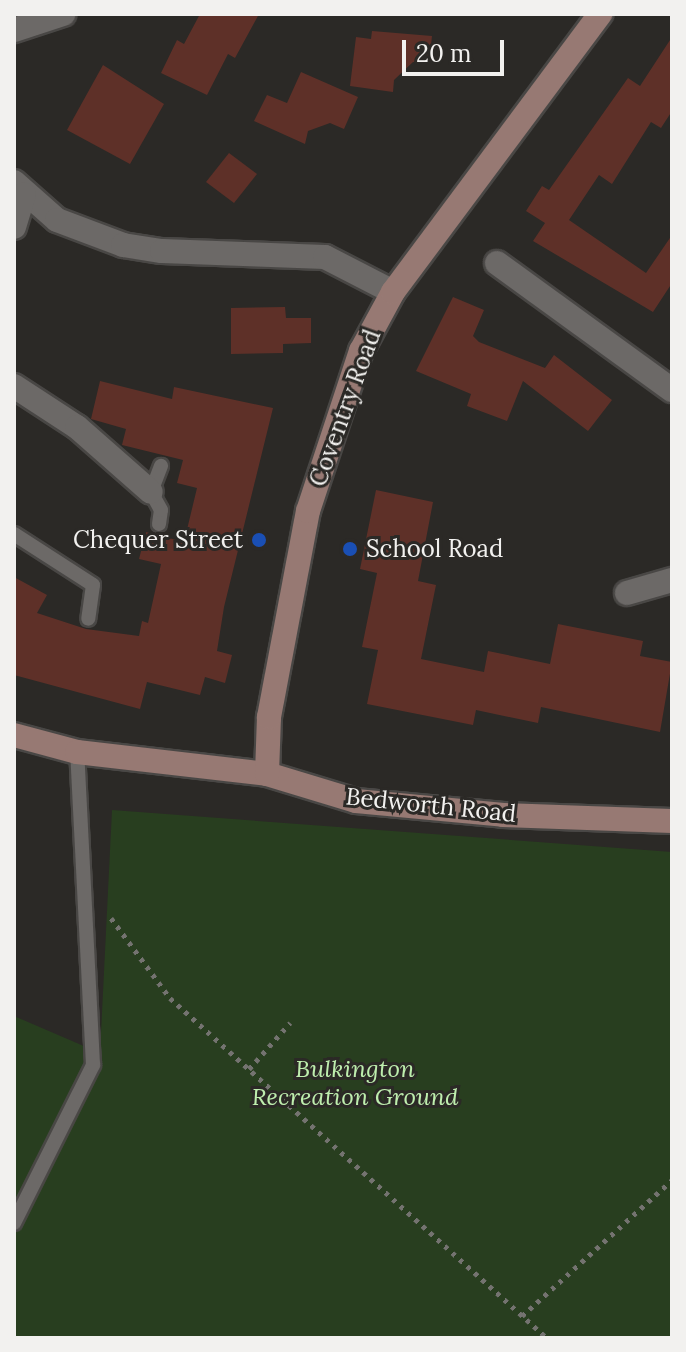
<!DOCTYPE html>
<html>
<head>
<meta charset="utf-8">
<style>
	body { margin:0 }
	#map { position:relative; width:686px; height:1352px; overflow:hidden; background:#2b2926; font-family:Lora,serif }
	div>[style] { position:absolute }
	.green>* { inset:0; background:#283e1f }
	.building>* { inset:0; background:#5e3028 }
	.path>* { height:5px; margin-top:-2.5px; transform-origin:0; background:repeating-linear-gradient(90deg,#747370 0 4px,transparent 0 10px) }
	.roads { filter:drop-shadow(2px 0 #494745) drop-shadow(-2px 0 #494745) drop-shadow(0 2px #494745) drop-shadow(0 -2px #494745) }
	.lane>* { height:14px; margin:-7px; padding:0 7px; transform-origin:7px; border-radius:7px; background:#6c6967 }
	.street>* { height:24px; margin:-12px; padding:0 12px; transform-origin:12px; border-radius:12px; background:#6c6967 }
	.secondary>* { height:24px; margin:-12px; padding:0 12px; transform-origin:12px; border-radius:12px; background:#977973 }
	.dots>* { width:22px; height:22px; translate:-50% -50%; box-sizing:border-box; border:4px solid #2b2926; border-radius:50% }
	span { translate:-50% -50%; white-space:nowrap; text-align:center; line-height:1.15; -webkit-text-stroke:6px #2b2926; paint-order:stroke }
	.street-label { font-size:24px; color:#f2f1ef }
	.poi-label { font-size:24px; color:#f2f1ef }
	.right { translate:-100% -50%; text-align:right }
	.left { translate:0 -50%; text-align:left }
	.park-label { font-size:24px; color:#beeeae; font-style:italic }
	.frame { position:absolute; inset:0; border:16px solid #f2f1ef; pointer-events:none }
	.scale { position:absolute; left:402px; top:40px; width:102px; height:36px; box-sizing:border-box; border:4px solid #f2f1ef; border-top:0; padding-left:10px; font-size:24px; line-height:28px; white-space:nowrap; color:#f2f1ef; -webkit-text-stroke:6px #2b2926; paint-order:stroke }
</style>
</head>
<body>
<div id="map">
	<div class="green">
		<i style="clip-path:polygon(112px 810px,672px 852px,672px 1338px,14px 1338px,14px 1016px,100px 1053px)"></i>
	</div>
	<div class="building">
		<i style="clip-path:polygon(200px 14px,259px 14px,235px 58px,228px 54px,207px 95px,161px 73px,177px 40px,184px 44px)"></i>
		<i style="clip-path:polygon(372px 31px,432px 36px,429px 63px,413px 62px,394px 80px,393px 92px,350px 86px,356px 37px,371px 39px)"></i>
		<i style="clip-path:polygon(672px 37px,672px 111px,661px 128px,651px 122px,612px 184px,599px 175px,569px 220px,646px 273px,672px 235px,672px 283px,653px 312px,533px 241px,545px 223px,526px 211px,542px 186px,549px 190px,628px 78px,640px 86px)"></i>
		<i style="clip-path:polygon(103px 65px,164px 104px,130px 164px,67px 130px)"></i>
		<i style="clip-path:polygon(301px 72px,358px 97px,344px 129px,330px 123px,308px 131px,305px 144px,254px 121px,267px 95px,287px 103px)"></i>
		<i style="clip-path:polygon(229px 153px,257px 174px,234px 203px,206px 182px)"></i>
		<i style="clip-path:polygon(453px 297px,484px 310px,473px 336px,479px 342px,545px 368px,554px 355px,612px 400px,588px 431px,523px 381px,507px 421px,467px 406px,471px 394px,416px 371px)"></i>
		<i style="clip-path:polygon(285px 307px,286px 318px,311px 318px,311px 343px,283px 344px,283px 353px,231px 354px,231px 308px)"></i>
		<i style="clip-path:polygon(100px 381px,172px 399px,174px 387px,273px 408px,224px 607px,217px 651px,232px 655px,225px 683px,205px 677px,200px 695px,147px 682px,140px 709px,14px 675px,14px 577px,47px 595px,37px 613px,86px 629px,139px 636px,142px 621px,148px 623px,161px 564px,139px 559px,146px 532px,184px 542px,197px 488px,177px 483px,183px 460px,122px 445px,126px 429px,91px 419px)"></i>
		<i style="clip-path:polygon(376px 490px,433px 502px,418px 581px,436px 585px,421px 659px,484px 672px,488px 651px,550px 664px,558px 624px,643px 641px,640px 656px,672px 662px,660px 732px,541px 707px,538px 723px,476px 710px,473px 725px,367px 704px,378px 650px,362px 647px,377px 573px,360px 569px)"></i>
	</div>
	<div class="path">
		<i style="left:111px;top:918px;width:99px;rotate:53.6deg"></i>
		<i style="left:170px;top:998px;width:508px;rotate:42.05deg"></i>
		<i style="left:249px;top:1069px;width:62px;rotate:-48.3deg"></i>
		<i style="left:522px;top:1316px;width:202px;rotate:-42.2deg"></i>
	</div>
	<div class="roads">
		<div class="lane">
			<i style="left:159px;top:524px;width:14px;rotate:-82deg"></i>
			<i style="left:161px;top:510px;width:21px;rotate:-119deg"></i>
			<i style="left:151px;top:492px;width:28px;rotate:-69deg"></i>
			<i style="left:14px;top:534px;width:94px;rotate:32.8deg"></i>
			<i style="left:93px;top:585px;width:34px;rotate:98deg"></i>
			<i style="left:14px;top:1223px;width:177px;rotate:-63.4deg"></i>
			<i style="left:93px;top:1065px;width:313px;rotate:-92.9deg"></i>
		</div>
		<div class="street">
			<i style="left:14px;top:30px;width:52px;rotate:-18.1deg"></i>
			<i style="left:14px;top:182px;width:57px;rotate:41.5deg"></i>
			<i style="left:57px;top:220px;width:71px;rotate:20.7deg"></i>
			<i style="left:123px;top:245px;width:39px;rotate:9deg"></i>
			<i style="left:162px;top:251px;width:163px;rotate:2.1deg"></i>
			<i style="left:325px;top:257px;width:76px;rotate:27.2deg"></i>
			<i style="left:14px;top:227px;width:34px;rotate:-73deg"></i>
			<i style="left:497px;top:263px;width:216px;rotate:36deg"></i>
			<i style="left:14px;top:386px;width:75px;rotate:33.1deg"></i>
			<i style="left:77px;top:427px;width:98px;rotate:41.3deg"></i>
			<i style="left:627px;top:593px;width:47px;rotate:-16.1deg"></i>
		</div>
		<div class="secondary">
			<i style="left:14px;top:735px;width:65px;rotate:15.1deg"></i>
			<i style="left:77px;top:752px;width:191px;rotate:6.6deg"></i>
			<i style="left:267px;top:774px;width:93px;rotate:16.9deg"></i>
			<i style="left:356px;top:801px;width:148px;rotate:5.4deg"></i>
			<i style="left:503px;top:815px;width:169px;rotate:2deg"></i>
			<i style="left:267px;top:774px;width:57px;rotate:-88deg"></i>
			<i style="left:269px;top:717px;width:210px;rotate:-79.3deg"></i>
			<i style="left:308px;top:511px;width:169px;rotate:-71.7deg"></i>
			<i style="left:361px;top:351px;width:67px;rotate:-61.5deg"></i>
			<i style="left:393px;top:292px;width:347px;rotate:-53.3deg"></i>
		</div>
	</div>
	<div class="dots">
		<i style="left:259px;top:540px;background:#1a4fb4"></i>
		<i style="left:350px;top:549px;background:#1a4fb4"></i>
	</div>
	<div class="street-label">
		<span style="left:345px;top:408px;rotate:-70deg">Coventry Road</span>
		<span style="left:431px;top:805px;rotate:6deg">Bedworth Road</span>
	</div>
	<div class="poi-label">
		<span class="right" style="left:243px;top:540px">Chequer Street</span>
		<span class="left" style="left:366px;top:549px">School Road</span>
	</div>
	<div class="park-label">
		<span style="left:355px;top:1083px">Bulkington<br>Recreation Ground</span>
	</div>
	<div class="frame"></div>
	<div class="scale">20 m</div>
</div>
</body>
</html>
